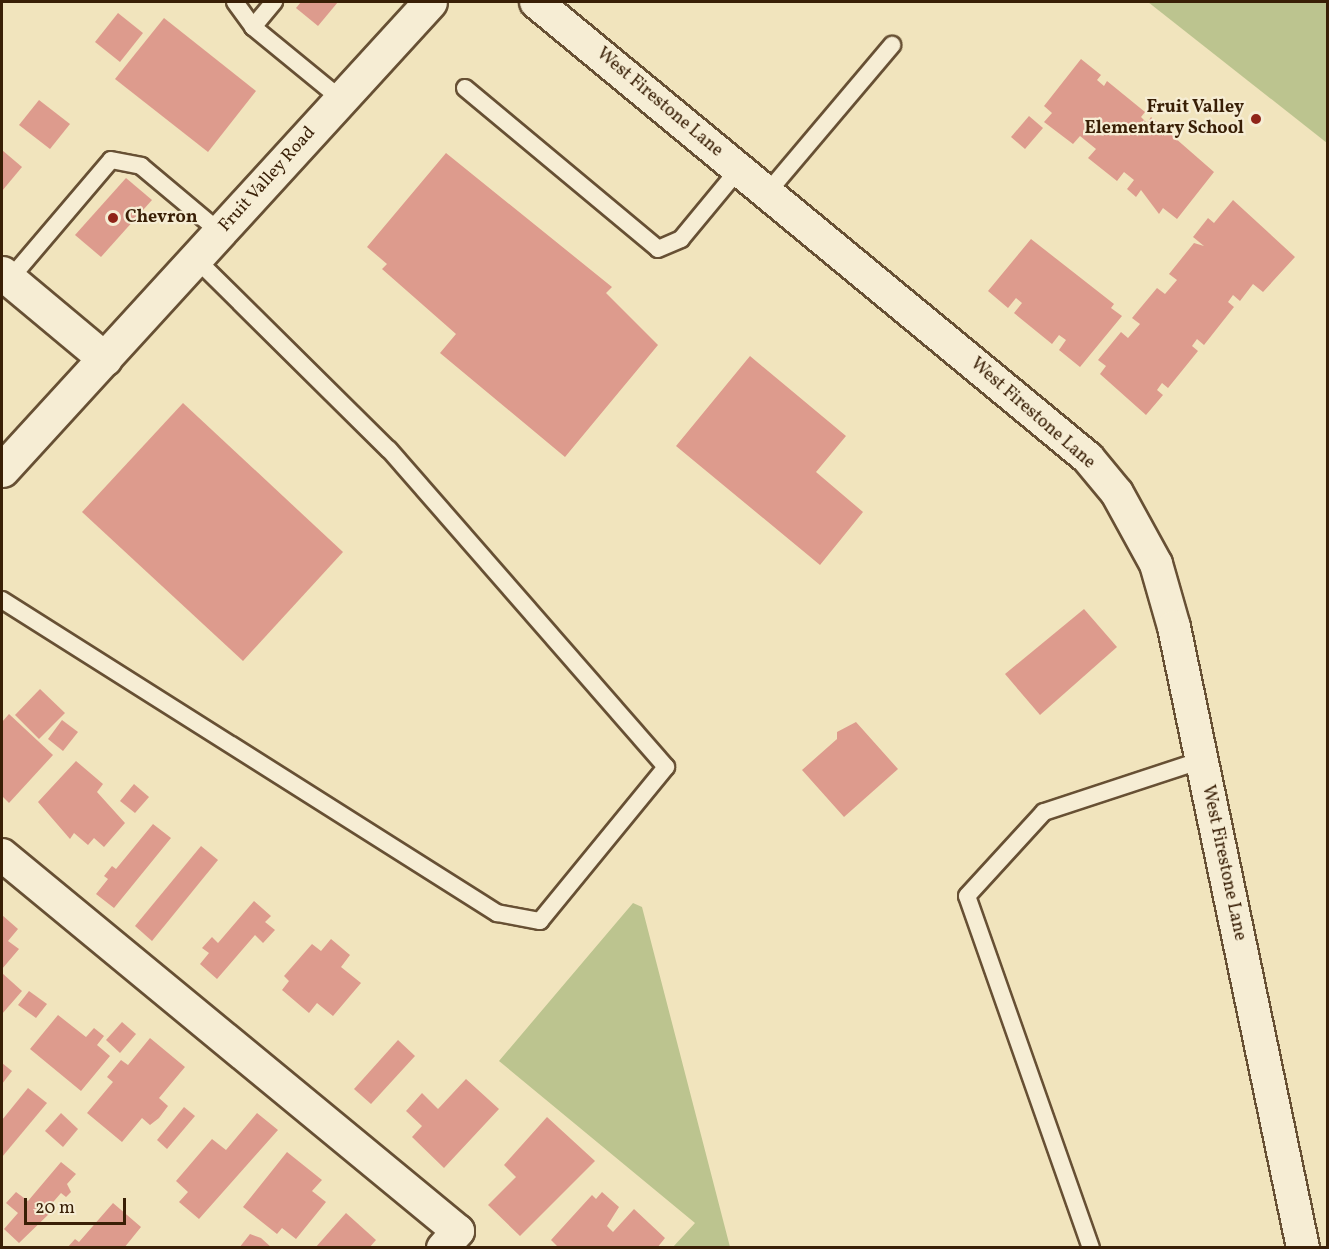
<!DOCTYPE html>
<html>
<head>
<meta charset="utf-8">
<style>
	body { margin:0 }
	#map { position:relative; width:1329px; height:1249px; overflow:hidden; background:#f1e4bd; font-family:Vollkorn,serif }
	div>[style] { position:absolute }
	.green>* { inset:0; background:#bcc48f }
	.building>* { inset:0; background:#dd9b8d }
	.roads { filter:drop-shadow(2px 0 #675034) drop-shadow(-2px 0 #675034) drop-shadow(0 2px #675034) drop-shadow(0 -2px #675034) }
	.lane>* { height:16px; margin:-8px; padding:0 8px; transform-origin:8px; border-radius:8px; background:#f6edd4 }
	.street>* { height:32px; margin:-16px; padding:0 16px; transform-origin:16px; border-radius:16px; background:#f6edd4 }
	.secondary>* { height:33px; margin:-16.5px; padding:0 16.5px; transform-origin:16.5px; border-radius:16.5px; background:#f6edd4 }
	.dots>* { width:16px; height:16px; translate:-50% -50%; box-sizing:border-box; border:3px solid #f6edd4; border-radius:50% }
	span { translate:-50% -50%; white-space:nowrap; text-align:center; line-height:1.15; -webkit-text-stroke:4.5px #f6edd4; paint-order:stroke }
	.street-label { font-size:18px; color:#391f06 }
	.poi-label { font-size:18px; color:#391f06; font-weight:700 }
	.right { translate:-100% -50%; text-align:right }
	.left { translate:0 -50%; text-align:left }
	.frame { position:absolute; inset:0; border:3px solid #391f06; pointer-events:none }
	.scale { position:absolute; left:24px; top:1198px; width:102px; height:27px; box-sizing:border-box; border:3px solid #391f06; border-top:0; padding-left:8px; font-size:18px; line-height:21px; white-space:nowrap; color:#391f06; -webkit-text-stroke:4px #f6edd4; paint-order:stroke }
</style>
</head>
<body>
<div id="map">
	<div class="green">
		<i style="clip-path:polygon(1148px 2px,1327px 2px,1327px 143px)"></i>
		<i style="clip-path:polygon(633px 903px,642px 907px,730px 1247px,673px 1247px,695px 1223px,499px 1061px)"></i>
	</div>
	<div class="building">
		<i style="clip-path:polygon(301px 2px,338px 2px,318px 26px,296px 8px)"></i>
		<i style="clip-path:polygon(118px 13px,143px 33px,120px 62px,95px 42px)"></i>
		<i style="clip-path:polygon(164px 18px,256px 91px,208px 152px,115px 79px)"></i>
		<i style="clip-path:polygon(1081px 59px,1101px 75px,1097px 80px,1104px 86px,1107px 81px,1145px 112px,1141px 117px,1147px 123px,1151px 117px,1214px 172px,1177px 219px,1163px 208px,1159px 214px,1141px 190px,1136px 197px,1127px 189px,1134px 180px,1124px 172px,1117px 181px,1088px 158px,1096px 149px,1080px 136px,1073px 144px,1044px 122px,1052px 113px,1044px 106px)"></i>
		<i style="clip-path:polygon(39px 100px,70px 124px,50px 149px,19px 125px)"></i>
		<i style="clip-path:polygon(1029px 116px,1043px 128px,1025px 149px,1011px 137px)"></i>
		<i style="clip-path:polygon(2px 150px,22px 167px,2px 191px)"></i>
		<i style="clip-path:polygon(446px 153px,612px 287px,606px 293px,658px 345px,565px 457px,440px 353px,456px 334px,382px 269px,387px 264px,367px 247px)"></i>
		<i style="clip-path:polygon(126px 178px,152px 200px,101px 257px,75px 235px)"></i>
		<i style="clip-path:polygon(1233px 200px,1295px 257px,1263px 292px,1253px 284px,1240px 301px,1233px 295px,1228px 302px,1234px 307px,1204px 345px,1197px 339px,1192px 346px,1198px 351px,1168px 388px,1162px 383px,1157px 390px,1163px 395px,1146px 415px,1100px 374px,1106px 366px,1098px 360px,1121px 332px,1128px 338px,1140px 324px,1132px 318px,1157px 288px,1165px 294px,1177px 280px,1169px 274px,1194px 243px,1204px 246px,1193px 237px,1208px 218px,1214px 223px)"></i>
		<i style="clip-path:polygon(1031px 239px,1114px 304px,1111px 308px,1122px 316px,1080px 367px,1059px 350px,1066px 340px,1059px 335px,1052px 344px,1014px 313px,1022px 303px,1016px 298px,1008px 308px,988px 291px)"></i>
		<i style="clip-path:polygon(750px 356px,846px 436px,816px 472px,863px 512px,820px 565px,676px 446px)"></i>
		<i style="clip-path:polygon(183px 403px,343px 552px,243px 661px,82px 512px)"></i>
		<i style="clip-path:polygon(1084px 609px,1117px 647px,1040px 715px,1005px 674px)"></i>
		<i style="clip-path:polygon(40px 689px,65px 713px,39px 739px,15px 715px)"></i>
		<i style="clip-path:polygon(9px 714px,53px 755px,9px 803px,2px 796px,2px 722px)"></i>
		<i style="clip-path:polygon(62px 720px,78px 732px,63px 751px,48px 739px)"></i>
		<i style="clip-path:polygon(856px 722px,898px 769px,844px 817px,802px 770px,837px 739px,837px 732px)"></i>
		<i style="clip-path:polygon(76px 761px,103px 784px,97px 792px,125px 823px,104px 847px,94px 838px,88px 845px,74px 833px,70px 839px,38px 802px)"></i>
		<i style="clip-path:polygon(134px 784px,149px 797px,135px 813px,120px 801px)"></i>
		<i style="clip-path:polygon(153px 824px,171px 838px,114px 908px,96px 894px,108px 879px,104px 876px,112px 866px,116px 869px)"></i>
		<i style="clip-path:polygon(201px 846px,218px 860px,152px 941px,135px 926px)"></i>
		<i style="clip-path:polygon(254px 901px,271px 916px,265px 922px,275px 930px,263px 943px,255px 935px,217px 979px,200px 964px,209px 953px,202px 948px,212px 937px,218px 943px)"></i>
		<i style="clip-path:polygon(2px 915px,18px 929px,8px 941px,19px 949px,2px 969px)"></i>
		<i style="clip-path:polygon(331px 939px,350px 955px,341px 967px,361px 983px,333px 1016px,317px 1003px,309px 1013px,282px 990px,289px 981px,284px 976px,312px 944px,321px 951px)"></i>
		<i style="clip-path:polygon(2px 973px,22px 991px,2px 1014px)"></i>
		<i style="clip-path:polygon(29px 991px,47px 1004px,36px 1018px,18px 1005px)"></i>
		<i style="clip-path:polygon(58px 1015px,86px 1037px,94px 1028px,104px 1036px,97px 1045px,110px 1056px,81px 1091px,30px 1049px)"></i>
		<i style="clip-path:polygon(122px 1022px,136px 1034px,120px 1053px,106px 1040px)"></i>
		<i style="clip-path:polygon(150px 1038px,185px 1067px,159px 1098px,168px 1106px,159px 1118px,150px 1125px,142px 1118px,122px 1142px,87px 1113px,113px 1082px,107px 1077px,121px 1060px,128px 1065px)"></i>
		<i style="clip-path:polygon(398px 1040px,415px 1056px,371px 1104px,354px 1089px)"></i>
		<i style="clip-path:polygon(2px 1063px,12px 1071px,2px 1084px)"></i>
		<i style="clip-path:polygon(466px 1079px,499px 1109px,444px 1168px,412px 1137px,422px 1126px,406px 1111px,422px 1093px,438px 1109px)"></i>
		<i style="clip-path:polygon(28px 1088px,47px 1103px,2px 1157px,2px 1120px)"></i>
		<i style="clip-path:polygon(184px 1107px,195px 1116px,167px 1149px,157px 1140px)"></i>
		<i style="clip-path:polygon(61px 1113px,78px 1129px,63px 1147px,45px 1131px)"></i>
		<i style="clip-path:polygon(257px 1113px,278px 1130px,199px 1219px,179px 1202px,188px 1192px,176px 1181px,212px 1139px,226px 1150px)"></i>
		<i style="clip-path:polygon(547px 1117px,595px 1161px,520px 1236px,488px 1205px,516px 1177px,504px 1165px)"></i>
		<i style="clip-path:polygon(287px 1152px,322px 1180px,312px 1191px,326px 1202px,296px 1239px,282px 1228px,277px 1234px,243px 1207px)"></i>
		<i style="clip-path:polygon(61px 1162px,76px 1174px,67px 1184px,71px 1192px,66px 1197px,61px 1193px,47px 1209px,51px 1212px,19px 1243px,4px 1229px,18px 1213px,6px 1203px,16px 1192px,28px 1201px)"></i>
		<i style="clip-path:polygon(602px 1192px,619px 1207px,607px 1226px,613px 1232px,634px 1209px,665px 1238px,657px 1248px,559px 1248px,551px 1240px,592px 1195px,596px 1199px)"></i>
		<i style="clip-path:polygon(113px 1203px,141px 1227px,124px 1248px,67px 1248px,75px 1239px,79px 1242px)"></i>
		<i style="clip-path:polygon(346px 1213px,376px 1240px,369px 1248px,315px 1248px)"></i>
		<i style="clip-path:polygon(250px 1234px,261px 1238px,272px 1248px,239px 1248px)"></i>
	</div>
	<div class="roads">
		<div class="lane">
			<i style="left:235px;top:2px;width:31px;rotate:54deg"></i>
			<i style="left:253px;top:27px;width:114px;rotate:39.3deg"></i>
			<i style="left:253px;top:27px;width:33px;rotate:-50deg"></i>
			<i style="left:465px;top:88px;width:251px;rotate:39.8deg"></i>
			<i style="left:658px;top:249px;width:25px;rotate:-23deg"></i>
			<i style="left:681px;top:239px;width:91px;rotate:-50.4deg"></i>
			<i style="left:767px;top:193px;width:194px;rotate:-49.8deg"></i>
			<i style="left:9px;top:280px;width:157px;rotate:-49.6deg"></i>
			<i style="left:111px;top:160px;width:31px;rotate:11deg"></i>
			<i style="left:141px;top:166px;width:103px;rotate:39.9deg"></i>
			<i style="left:2px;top:600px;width:586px;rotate:32.31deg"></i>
			<i style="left:497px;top:913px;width:44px;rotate:10.5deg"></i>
			<i style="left:540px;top:921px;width:199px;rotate:-50.7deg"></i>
			<i style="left:666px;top:767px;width:421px;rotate:-131.1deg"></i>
			<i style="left:389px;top:450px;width:272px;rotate:-135.3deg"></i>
			<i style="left:1091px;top:1248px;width:373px;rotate:-109.4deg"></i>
			<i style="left:967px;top:896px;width:114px;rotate:-47.5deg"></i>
			<i style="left:1044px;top:812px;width:166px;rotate:-18.2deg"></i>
		</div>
		<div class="street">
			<i style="left:536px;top:2px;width:716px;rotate:39.56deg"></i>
			<i style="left:1088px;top:458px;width:45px;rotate:50.4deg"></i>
			<i style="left:1117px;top:493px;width:81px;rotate:61.2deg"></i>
			<i style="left:1156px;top:564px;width:66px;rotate:74.1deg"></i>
			<i style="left:1174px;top:627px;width:634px;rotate:78.26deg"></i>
			<i style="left:2px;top:855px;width:591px;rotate:39.51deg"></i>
			<i style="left:458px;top:1231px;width:23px;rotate:131deg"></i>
		</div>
		<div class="secondary">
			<i style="left:2px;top:273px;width:134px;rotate:39.9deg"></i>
			<i style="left:2px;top:470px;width:634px;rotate:-47.56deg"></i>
		</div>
	</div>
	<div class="dots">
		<i style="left:1256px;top:119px;background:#8f2418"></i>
		<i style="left:113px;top:218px;background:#8f2418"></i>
	</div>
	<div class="street-label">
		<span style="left:659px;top:103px;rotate:40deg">West Firestone Lane</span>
		<span style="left:268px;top:180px;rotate:-48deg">Fruit Valley Road</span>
		<span style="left:1032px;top:414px;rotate:41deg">West Firestone Lane</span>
		<span style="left:1223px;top:863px;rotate:78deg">West Firestone Lane</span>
	</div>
	<div class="poi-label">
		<span class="right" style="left:1244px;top:119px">Fruit Valley<br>Elementary School</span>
		<span class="left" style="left:125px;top:218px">Chevron</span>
	</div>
	<div class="frame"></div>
	<div class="scale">20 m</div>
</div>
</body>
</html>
